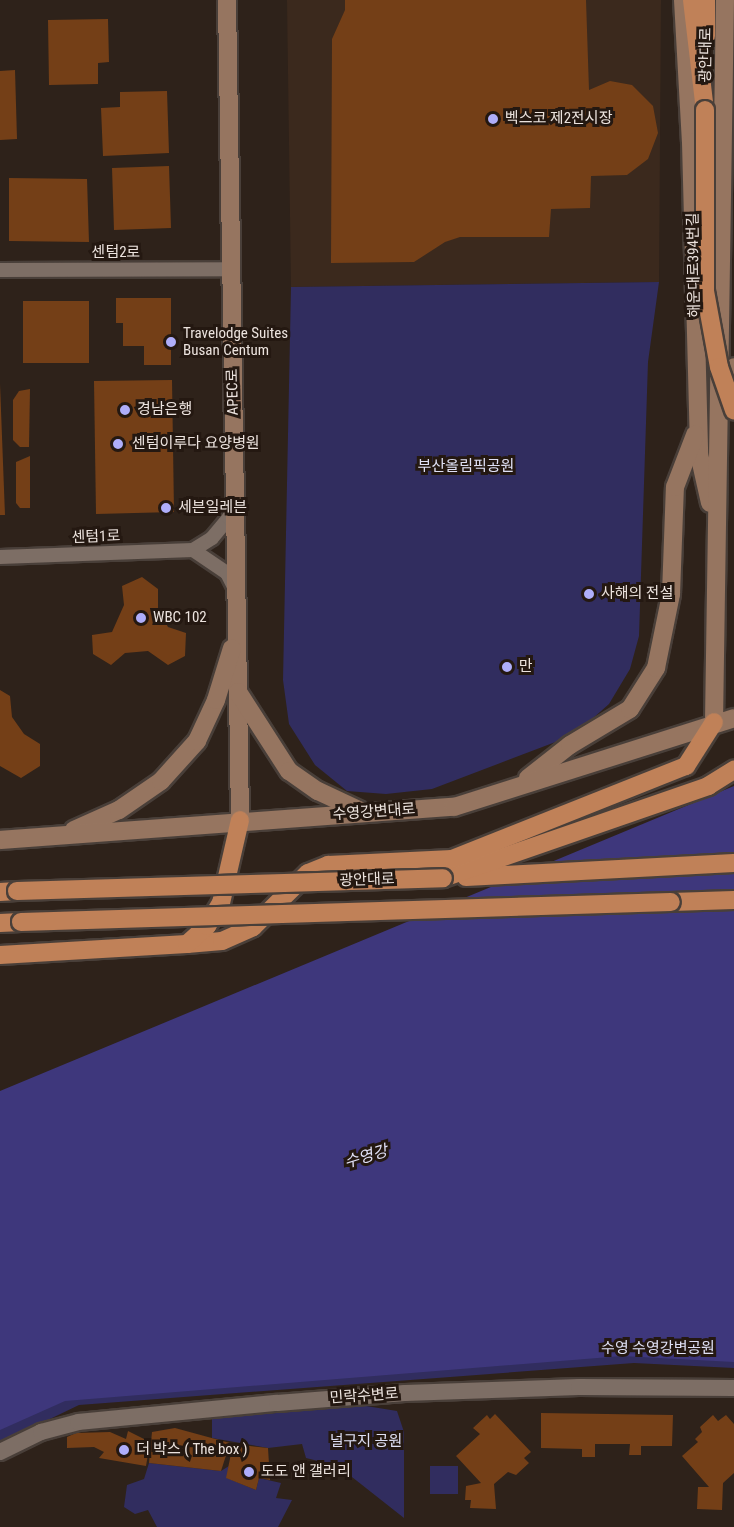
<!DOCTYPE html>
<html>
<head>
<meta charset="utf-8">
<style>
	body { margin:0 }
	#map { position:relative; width:734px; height:1527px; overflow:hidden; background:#2e221a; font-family:"Roboto Condensed","Noto Sans KR",sans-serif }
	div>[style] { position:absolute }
	.built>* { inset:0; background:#3b291d }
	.green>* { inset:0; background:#312d5f }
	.water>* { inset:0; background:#3e377c }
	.building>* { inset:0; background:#743f17 }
	.roads { filter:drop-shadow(2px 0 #493f39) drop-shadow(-2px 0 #493f39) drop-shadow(0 2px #493f39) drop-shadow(0 -2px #493f39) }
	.minor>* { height:14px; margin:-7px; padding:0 7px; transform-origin:7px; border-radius:7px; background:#7d6e65 }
	.tertiary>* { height:16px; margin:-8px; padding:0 8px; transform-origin:8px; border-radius:8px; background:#7d6e65 }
	.secondary>* { height:18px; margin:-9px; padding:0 9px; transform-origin:9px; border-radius:9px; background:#967560 }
	.trunk>* { height:18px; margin:-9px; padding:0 9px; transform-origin:9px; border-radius:9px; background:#c08158 }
	.bridges { filter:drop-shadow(2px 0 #493f39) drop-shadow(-2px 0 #493f39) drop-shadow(0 2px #493f39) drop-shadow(0 -2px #493f39) }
	.trunk-bridge>* { height:18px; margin:-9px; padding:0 9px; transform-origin:9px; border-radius:9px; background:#c08158 }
	.dots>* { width:16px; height:16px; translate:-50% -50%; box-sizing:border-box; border:3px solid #241811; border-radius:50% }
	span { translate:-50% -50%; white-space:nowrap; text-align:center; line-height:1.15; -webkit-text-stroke:6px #241811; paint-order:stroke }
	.street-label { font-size:15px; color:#ece3de }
	.poi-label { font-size:15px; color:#ece3de }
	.left { translate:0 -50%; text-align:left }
	.park-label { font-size:15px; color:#dfe0f5 }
	.water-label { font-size:16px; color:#e1e1f7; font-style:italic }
</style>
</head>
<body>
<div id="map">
	<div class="built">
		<i style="clip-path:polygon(287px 0,661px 0,659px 282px,291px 287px)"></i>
	</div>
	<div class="green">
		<i style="clip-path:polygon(659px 282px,648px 362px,639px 636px,630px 669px,609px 704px,574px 735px,432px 789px,386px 794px,347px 791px,315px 765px,289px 724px,283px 680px,291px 287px)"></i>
		<i style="clip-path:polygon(734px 1337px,734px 1368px,634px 1363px,79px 1405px,0 1443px,0 1409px,60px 1382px)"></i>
		<i style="clip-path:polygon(366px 1406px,397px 1411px,404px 1432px,404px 1518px,338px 1466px,306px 1458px,302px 1444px,268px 1448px,212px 1438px,212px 1418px)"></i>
		<i style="clip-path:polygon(149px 1463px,221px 1471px,229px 1466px,227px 1478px,256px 1490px,259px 1478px,281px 1483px,276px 1498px,292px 1500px,278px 1527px,157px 1527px,148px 1510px,135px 1514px,124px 1507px,127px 1485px,144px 1479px)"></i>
		<i style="clip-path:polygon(430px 1466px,458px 1466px,458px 1494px,430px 1494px)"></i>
	</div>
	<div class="water">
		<i style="clip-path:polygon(734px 786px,734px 1362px,622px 1356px,65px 1401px,0 1430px,0 1091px)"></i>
	</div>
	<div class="building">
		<i style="clip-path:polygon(345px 0,586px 0,589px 90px,610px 81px,632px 85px,653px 106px,658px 133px,648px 159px,627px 175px,591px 176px,590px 208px,551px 209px,549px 237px,460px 237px,445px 242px,414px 262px,331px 263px,332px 39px,345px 10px)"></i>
		<i style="clip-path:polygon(108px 19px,109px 62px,98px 63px,98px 84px,49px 85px,48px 20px)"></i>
		<i style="clip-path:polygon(15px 70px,17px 139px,0 140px,0 71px)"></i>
		<i style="clip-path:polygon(167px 91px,169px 153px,103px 156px,101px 108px,120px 107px,120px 92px)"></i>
		<i style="clip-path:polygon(169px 166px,171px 228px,114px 230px,112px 168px)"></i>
		<i style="clip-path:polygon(9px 178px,87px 179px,89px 242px,9px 241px)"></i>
		<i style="clip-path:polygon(116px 298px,171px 298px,171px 365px,144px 365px,144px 346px,123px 346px,123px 323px,116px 323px)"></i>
		<i style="clip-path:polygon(23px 301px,89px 301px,89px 363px,23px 363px)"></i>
		<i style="clip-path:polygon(172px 380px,174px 512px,96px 514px,94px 381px)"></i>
		<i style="clip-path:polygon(0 384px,5px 515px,0 515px)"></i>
		<i style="clip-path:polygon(30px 389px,29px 447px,20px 447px,13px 440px,13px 400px,19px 391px)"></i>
		<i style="clip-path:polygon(30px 456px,30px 508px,20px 508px,16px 503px,16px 462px)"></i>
		<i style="clip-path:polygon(142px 577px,158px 589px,158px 609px,168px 627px,186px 633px,185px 656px,168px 665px,148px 651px,125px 653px,111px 665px,93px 654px,92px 635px,112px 632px,124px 605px,122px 586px)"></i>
		<i style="clip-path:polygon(0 690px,10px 696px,12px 717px,24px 734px,40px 744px,40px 766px,21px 778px,0 766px)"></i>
		<i style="clip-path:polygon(541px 1413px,673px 1415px,672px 1446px,641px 1446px,641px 1455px,629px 1455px,630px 1444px,595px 1444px,595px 1457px,582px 1457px,582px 1449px,541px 1448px)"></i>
		<i style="clip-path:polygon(495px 1414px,531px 1452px,524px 1458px,529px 1463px,516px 1475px,508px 1472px,494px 1484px,496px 1509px,470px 1508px,471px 1500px,465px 1500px,466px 1486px,481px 1483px,456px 1456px,480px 1434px,473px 1428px,487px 1415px,490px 1419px)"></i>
		<i style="clip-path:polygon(713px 1415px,718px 1421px,726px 1415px,734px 1424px,734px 1473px,723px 1483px,722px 1510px,697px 1509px,698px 1487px,709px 1487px,682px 1456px,698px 1442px,695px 1439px,702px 1432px,700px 1427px)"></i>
		<i style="clip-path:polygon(175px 1428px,230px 1443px,221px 1471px,149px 1463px,152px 1432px)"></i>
		<i style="clip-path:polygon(128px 1431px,150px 1442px,146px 1466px,99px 1458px,104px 1452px,94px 1447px,67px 1448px,67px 1437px,76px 1433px,110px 1432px,126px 1439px)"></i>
		<i style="clip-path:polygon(233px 1444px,268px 1448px,270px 1480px,259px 1478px,256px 1490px,226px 1478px)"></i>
	</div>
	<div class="roads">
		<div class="minor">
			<i style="left:0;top:270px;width:231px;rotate:-0.2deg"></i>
			<i style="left:193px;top:550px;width:22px;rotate:-32deg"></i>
			<i style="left:212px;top:538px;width:26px;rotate:-50deg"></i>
			<i style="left:229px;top:518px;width:13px;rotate:-72deg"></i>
			<i style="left:0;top:557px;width:193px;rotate:-2.1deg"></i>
			<i style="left:193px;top:550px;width:41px;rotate:34.1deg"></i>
			<i style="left:227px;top:573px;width:18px;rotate:63deg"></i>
		</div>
		<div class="tertiary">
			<i style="left:0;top:1452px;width:46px;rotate:-26deg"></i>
			<i style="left:41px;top:1432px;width:38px;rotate:-15deg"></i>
			<i style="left:78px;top:1422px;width:200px;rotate:-5.5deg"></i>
			<i style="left:277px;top:1403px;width:128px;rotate:-4.5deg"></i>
			<i style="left:405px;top:1393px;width:174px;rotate:-2deg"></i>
			<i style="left:579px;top:1387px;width:155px;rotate:0.4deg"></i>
		</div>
		<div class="secondary">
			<i style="left:227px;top:0;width:820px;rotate:89.09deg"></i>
			<i style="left:683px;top:0;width:142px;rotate:86.8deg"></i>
			<i style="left:691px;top:142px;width:312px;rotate:88.5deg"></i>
			<i style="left:699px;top:454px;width:50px;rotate:77.3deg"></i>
			<i style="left:730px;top:401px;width:34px;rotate:-83deg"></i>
			<i style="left:238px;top:692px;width:94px;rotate:57.2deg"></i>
			<i style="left:289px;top:771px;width:35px;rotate:35deg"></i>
			<i style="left:318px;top:791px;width:47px;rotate:24.9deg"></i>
			<i style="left:714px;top:722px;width:722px;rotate:-89.13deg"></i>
			<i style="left:528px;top:778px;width:53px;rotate:-38.2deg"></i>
			<i style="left:570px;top:745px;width:70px;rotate:-31deg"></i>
			<i style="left:630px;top:709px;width:49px;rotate:-57.6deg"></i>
			<i style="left:656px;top:668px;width:76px;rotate:-78.5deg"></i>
			<i style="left:671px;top:594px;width:107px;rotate:-87.9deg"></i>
			<i style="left:675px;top:487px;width:56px;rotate:-69deg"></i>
			<i style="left:74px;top:830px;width:49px;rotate:-24deg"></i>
			<i style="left:119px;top:810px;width:51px;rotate:-34.6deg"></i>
			<i style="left:161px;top:781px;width:54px;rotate:-48deg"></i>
			<i style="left:197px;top:741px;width:45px;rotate:-65.1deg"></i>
			<i style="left:216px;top:700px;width:54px;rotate:-72.9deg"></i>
			<i style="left:0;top:840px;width:455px;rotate:-4.2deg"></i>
			<i style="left:454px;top:807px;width:294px;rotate:-17.6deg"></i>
		</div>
		<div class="trunk">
			<i style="left:692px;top:0;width:111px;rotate:83.3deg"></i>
			<i style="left:706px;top:36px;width:36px;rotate:-90deg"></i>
			<i style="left:466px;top:877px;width:268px;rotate:-3deg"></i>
			<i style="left:443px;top:878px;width:281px;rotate:-19.1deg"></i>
			<i style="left:708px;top:786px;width:31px;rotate:-32deg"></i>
			<i style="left:0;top:892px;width:17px;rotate:-3deg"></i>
			<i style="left:671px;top:902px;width:63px;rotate:-1.8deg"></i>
			<i style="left:0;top:923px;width:21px;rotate:-3deg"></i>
			<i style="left:187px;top:944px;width:35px;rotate:-5deg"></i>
			<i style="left:222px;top:941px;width:34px;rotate:-24deg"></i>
			<i style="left:253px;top:927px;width:77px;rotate:-44.5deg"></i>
			<i style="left:308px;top:873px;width:22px;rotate:-22deg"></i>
			<i style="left:328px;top:865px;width:124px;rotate:-2.8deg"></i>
			<i style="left:452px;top:859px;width:252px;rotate:-21.7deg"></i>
			<i style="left:686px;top:766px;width:52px;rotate:-57.5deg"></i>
			<i style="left:0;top:955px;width:187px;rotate:-3.4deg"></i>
			<i style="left:187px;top:944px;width:27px;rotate:-42deg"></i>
			<i style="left:207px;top:926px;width:27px;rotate:-59deg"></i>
			<i style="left:221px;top:903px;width:85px;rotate:-77.1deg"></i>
		</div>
	</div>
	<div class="bridges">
		<div class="trunk-bridge">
			<i style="left:705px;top:110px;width:181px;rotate:90deg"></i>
			<i style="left:705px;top:291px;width:77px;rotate:79.6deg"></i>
			<i style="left:719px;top:367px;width:46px;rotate:70.8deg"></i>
			<i style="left:17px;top:891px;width:426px;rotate:-1.7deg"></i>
			<i style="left:21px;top:922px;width:650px;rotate:-1.76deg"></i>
		</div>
	</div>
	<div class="dots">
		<i style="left:493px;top:119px;background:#afaefa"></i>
		<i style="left:171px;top:342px;background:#afaefa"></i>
		<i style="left:125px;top:410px;background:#afaefa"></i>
		<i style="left:118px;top:444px;background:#afaefa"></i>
		<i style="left:166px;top:508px;background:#afaefa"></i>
		<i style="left:589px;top:594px;background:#afaefa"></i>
		<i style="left:141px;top:618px;background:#afaefa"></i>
		<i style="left:507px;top:667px;background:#afaefa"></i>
		<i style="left:124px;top:1450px;background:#afaefa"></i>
		<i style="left:249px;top:1472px;background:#afaefa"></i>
	</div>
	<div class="street-label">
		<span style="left:706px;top:55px;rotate:-89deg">광안대로</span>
		<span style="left:116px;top:253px">센텀2로</span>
		<span style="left:694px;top:265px;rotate:-91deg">해운대로394번길</span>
		<span style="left:233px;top:392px;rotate:-91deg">APEC로</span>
		<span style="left:96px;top:537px;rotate:-2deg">센텀1로</span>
		<span style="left:374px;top:812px;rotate:-4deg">수영강변대로</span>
		<span style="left:367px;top:880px;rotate:-2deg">광안대로</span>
		<span style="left:364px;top:1396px;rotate:-4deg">민락수변로</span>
	</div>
	<div class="poi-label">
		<span class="left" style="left:505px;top:119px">벡스코 제2전시장</span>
		<span class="left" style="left:183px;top:342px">Travelodge Suites<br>Busan Centum</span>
		<span class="left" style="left:137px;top:410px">경남은행</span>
		<span class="left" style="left:132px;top:444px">센텀이루다 요양병원</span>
		<span class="left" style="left:178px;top:508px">세븐일레븐</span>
		<span class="left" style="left:601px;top:594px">사해의 전설</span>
		<span class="left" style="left:153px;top:618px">WBC 102</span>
		<span class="left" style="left:519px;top:667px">만</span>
		<span class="left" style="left:136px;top:1450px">더 박스 ( The box )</span>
		<span class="left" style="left:261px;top:1472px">도도 앤 갤러리</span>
	</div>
	<div class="park-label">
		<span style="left:466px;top:467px">부산올림픽공원</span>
		<span style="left:658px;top:1349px">수영 수영강변공원</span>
		<span style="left:366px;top:1442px">널구지 공원</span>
	</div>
	<div class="water-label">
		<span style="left:366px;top:1157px;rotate:-17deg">수영강</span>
	</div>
</div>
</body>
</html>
